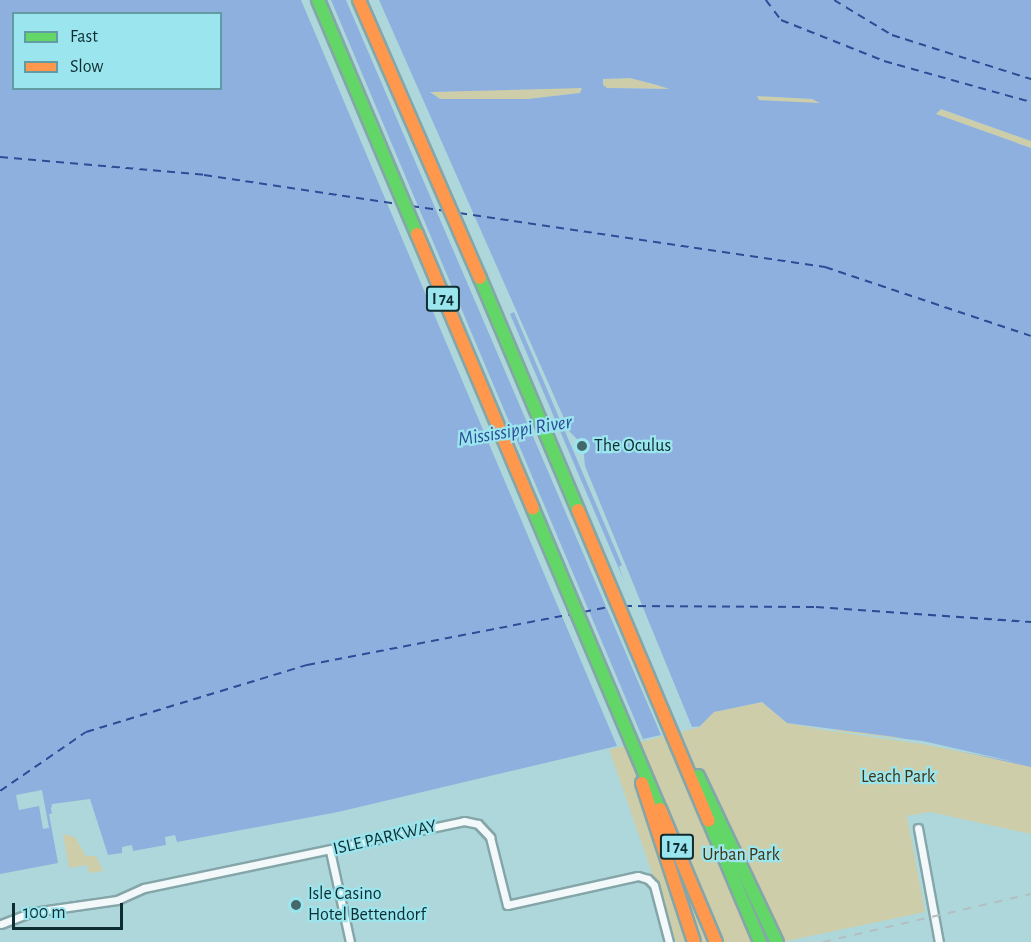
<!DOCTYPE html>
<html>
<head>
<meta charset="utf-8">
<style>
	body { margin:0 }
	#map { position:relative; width:1031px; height:942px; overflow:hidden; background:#aed7db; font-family:"Alegreya Sans",sans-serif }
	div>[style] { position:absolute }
	.green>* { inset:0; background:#cdcdaa }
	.water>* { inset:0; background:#8eb0de }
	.pier>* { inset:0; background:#aed7db }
	.ferry>* { height:1.5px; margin-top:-0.75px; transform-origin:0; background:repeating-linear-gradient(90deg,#2c4c97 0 8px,transparent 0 14px) }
	.roads { filter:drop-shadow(2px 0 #85a6a9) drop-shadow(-2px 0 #85a6a9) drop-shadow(0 2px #85a6a9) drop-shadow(0 -2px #85a6a9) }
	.street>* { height:7px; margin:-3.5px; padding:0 3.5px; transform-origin:3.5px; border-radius:3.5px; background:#f3f9fa }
	.fast>* { height:12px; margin:-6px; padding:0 6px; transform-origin:6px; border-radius:6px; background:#63d668 }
	.slow>* { height:12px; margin:-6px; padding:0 6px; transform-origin:6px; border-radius:6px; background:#ff974d }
	.rail>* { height:2px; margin-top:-1px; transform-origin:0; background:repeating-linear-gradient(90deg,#b3bec0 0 8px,transparent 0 16px) }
	.dots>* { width:16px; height:16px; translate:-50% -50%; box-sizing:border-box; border:3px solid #9be6ee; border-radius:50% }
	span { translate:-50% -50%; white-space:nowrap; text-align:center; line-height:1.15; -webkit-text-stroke:4.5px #9be6ee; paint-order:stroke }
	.shield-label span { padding:2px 4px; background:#9be6ee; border:2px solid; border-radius:4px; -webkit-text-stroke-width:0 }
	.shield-label { font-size:16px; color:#0d2d31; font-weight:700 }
	.poi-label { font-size:18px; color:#0d2d31 }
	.left { translate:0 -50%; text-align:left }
	.park-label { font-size:18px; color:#413212 }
	.street-label { font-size:18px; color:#0d2d31 }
	.water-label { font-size:20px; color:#2c4c97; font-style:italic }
	.legend { position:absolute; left:12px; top:12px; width:210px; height:78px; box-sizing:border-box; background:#9be6ee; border:2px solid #629ca2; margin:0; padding:8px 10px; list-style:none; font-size:18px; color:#0d2d31 }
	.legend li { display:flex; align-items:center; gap:12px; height:30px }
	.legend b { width:30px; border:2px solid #629ca2 }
	.scale { position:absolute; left:12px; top:903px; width:111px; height:27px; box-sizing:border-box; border:3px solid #0d2d31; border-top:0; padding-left:8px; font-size:18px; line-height:21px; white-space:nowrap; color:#0d2d31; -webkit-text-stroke:4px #9be6ee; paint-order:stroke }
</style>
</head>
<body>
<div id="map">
	<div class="green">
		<i style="clip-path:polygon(630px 78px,657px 85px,671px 89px,607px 88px,603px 85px,604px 79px)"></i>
		<i style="clip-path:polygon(582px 87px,580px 93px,529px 99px,440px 99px,430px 92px)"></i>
		<i style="clip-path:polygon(757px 96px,812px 99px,821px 102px,817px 105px,758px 100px)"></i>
		<i style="clip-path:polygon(940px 109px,1031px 141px,1031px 148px,935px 114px)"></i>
		<i style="clip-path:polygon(762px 702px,787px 723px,838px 732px,810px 713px,1027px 764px,1031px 767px,1031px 834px,930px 812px,907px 816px,925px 912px,782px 942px,676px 942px,609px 749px,699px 727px,714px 712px)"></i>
		<i style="clip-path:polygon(63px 834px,75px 837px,86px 856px,96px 856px,103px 871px,89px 873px,87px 865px,69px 868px)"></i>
	</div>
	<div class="water">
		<i style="clip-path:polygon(evenodd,0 0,1031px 0,1031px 141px,941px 109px,936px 114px,1031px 148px,1031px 767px,895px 737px,787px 723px,762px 702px,714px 712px,699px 727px,338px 814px,107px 857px,97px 848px,86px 801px,51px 808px,61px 867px,0 876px,0 0,14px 14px,220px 14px,220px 88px,14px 88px,14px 14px,0 0,630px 78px,657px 85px,669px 89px,607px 88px,603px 85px,603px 79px,630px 78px,0 0,582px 88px,580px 93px,528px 99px,440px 99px,430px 92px,582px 88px,0 0,757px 96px,812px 99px,820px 103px,759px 100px,757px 96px)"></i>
	</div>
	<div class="pier">
		<i style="clip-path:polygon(evenodd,301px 0,331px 0,643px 739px,661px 735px,346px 0,379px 0,570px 432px,583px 445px,585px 466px,692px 727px,704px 726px,339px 817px,107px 860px,94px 850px,84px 805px,51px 810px,52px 804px,90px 799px,108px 855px,122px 853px,122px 847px,132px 845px,133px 851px,166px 845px,165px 837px,175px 835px,177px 842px,338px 812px,617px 746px,301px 0,514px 312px,622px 565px,619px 567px,625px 583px,510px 314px,514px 312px)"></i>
		<i style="clip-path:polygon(801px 727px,923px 741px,1024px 764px,922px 744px)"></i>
		<i style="clip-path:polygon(42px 790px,49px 828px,43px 829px,39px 806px,19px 810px,16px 795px)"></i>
		<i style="clip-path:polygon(55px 813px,63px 869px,0 879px,0 874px,58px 863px,49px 814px)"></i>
	</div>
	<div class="ferry">
		<i style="left:766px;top:0;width:25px;rotate:53deg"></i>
		<i style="left:781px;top:20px;width:111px;rotate:21.7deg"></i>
		<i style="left:884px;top:61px;width:153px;rotate:15.6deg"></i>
		<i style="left:834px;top:0;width:68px;rotate:31.1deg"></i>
		<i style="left:892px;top:35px;width:146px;rotate:17.6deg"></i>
		<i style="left:0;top:157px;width:205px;rotate:5deg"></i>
		<i style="left:204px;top:175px;width:196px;rotate:8.5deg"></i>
		<i style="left:411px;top:206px;width:34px;rotate:8deg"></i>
		<i style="left:459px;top:213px;width:370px;rotate:8.4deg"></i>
		<i style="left:825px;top:267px;width:217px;rotate:18.5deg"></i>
		<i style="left:624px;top:606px;width:192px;rotate:0.3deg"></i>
		<i style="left:816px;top:607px;width:216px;rotate:4deg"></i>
		<i style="left:583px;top:612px;width:31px;rotate:-11deg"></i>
		<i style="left:0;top:791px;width:104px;rotate:-34.5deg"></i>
		<i style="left:86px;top:732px;width:231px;rotate:-16.9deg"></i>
		<i style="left:307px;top:665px;width:270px;rotate:-10.9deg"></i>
	</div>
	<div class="roads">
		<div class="street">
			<i style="left:918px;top:828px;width:116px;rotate:79.6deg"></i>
			<i style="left:330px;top:851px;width:93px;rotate:77.6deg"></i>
			<i style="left:1px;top:924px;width:34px;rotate:-21deg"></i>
			<i style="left:33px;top:912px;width:85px;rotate:-8.1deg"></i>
			<i style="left:117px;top:900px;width:30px;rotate:-24deg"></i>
			<i style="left:144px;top:888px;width:327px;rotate:-11.8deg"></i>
			<i style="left:464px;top:821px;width:14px;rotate:12deg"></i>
			<i style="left:478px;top:824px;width:18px;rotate:47deg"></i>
			<i style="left:490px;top:837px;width:70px;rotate:76deg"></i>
			<i style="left:507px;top:905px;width:134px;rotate:-12.5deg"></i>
			<i style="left:638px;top:876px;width:10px;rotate:17deg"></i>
			<i style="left:648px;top:879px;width:8px;rotate:45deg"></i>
			<i style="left:654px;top:885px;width:59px;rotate:75.3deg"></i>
		</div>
		<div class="fast">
			<i style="left:318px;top:0;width:254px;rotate:67.1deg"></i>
			<i style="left:480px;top:278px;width:252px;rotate:67.1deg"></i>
			<i style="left:533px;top:509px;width:326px;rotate:67.1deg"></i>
			<i style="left:698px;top:776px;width:184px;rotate:64.6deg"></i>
			<i style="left:709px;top:821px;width:131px;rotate:67.1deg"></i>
		</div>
		<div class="slow">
			<i style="left:359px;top:0;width:303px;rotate:66.5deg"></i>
			<i style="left:417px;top:234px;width:298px;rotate:67.1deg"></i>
			<i style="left:578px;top:510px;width:337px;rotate:67.2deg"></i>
			<i style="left:642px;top:783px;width:167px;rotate:71.9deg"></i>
			<i style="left:660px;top:809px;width:144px;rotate:67.2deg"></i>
		</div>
	</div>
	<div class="rail">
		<i style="left:823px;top:942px;width:213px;rotate:-13deg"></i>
	</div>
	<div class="dots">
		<i style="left:582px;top:446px;background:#45686c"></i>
		<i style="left:296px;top:905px;background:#45686c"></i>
	</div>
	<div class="shield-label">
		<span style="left:443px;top:299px">I 74</span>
		<span style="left:677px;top:847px">I 74</span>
	</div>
	<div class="poi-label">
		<span class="left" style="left:594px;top:446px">The Oculus</span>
		<span class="left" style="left:308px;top:905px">Isle Casino<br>Hotel Bettendorf</span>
	</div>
	<div class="park-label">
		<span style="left:898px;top:777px">Leach Park</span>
		<span style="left:741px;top:855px">Urban Park</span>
	</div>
	<div class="street-label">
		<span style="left:385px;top:838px;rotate:-13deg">ISLE PARKWAY</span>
	</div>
	<div class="water-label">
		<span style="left:515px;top:431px;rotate:-9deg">Mississippi River</span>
	</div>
	<ul class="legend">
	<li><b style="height:8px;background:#63d668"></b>Fast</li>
	<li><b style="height:8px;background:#ff974d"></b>Slow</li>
	</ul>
	<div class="scale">100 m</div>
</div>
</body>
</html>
